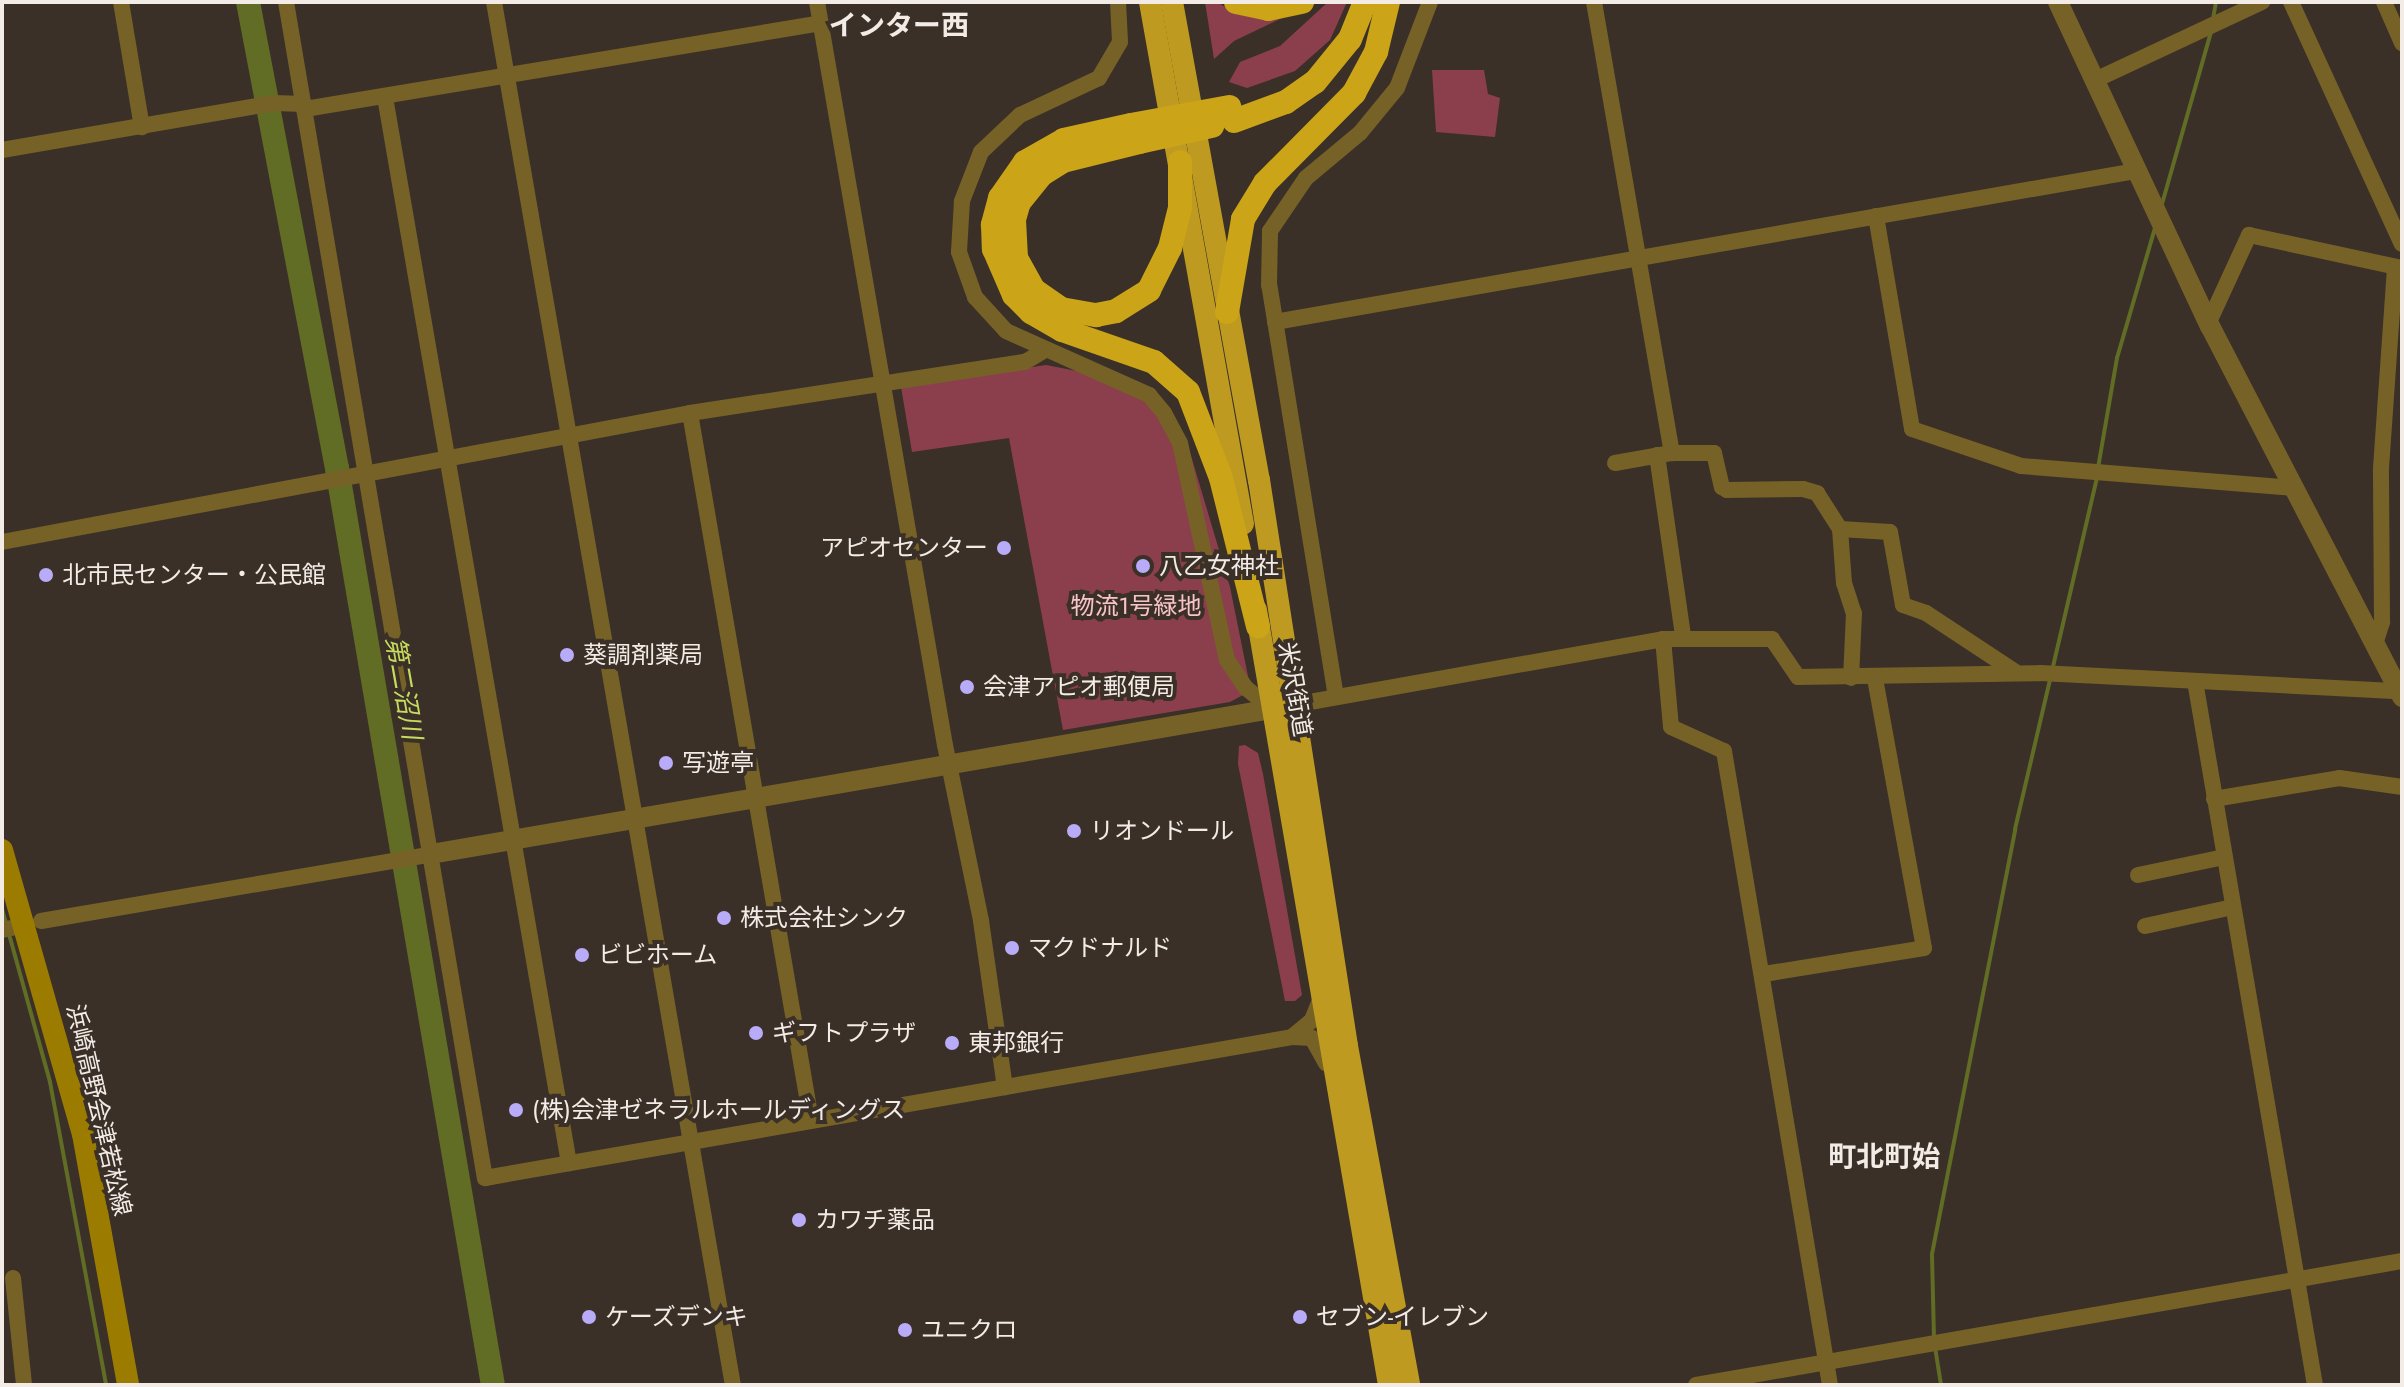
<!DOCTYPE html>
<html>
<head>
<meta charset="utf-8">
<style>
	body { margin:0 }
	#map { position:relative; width:2404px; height:1387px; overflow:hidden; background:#3a3028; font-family:Jost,"Noto Sans JP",sans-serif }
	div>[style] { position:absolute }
	.green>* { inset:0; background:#8b3f4c }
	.stream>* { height:4px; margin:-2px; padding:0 2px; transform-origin:2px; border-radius:2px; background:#616c24 }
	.river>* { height:24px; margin:-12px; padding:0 12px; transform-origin:12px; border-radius:12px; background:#616c24 }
	.minor>* { height:16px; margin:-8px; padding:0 8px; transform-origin:8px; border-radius:8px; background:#766227 }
	.tertiary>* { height:20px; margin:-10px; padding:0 10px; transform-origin:10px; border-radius:10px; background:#766227 }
	.secondary>* { height:22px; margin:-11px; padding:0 11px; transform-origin:11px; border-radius:11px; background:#9c7c00 }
	.trunk>* { height:22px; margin:-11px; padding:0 11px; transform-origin:11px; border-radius:11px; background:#be9b20 }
	.motorway>* { height:24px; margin:-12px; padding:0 12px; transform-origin:12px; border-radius:12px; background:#cba418 }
	.motorway-bridge>* { height:24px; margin:-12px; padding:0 12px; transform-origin:12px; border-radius:12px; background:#cba418 }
	.dots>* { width:22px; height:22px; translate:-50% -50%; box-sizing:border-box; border:4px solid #3a3028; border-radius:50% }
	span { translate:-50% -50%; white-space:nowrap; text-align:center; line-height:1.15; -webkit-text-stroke:8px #3a3028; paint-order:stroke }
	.poi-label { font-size:24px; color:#f2ebe6 }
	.right { translate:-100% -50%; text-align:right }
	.left { translate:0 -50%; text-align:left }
	.park-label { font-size:24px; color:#f8c4c9 }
	.street-label { font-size:24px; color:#f2ebe6 }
	.water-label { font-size:26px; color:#c7db5e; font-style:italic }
	.quarter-label { font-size:28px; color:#f2ebe6; font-weight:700 }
	.frame { position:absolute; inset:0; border:4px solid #f2ebe6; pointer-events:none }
</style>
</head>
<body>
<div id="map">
	<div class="green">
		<i style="clip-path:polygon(1205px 2px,1217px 2px,1236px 14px,1284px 17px,1234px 41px,1214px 59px)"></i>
		<i style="clip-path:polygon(1328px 2px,1347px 2px,1330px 40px,1295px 71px,1247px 88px,1229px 82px,1240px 62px,1280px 46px)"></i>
		<i style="clip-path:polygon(1432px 70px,1484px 70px,1488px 94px,1500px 98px,1495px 137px,1436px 132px)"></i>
		<i style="clip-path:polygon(1046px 365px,1134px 382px,1189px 449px,1230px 587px,1250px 686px,1245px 694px,1230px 702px,1063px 730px,1009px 438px,912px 452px,901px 387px)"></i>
		<i style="clip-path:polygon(1245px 745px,1258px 753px,1263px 774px,1302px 995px,1295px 1001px,1285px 1001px,1238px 764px,1239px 746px)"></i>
	</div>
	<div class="stream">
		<i style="left:2213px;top:19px;width:17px;rotate:-80deg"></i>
		<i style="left:2162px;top:204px;width:179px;rotate:-74.1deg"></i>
		<i style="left:2098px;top:468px;width:112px;rotate:-80.2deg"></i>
		<i style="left:2117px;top:358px;width:135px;rotate:-73.7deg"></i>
		<i style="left:2052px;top:671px;width:199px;rotate:-76.9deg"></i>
		<i style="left:2px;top:909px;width:18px;rotate:74deg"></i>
		<i style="left:9px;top:934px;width:154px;rotate:74.5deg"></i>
		<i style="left:50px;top:1082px;width:308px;rotate:79.5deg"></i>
		<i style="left:1934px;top:1338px;width:84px;rotate:-91.4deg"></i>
		<i style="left:1932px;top:1254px;width:433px;rotate:-78.9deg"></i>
		<i style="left:2015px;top:829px;width:153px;rotate:-76.8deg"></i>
		<i style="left:1935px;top:1347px;width:38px;rotate:81deg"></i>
	</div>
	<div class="river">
		<i style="left:248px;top:2px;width:474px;rotate:79.2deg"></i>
		<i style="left:337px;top:468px;width:930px;rotate:80.35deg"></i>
	</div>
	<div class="minor">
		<i style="left:121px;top:2px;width:127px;rotate:80.5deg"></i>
		<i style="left:286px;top:2px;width:1193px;rotate:80.4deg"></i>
		<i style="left:485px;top:1178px;width:819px;rotate:-9.91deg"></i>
		<i style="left:1292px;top:1037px;width:20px;rotate:3deg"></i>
		<i style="left:1312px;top:1038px;width:29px;rotate:61deg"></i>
		<i style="left:494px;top:2px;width:1403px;rotate:80.2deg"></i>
		<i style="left:817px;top:2px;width:754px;rotate:80.23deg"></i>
		<i style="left:945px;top:745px;width:180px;rotate:78.4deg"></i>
		<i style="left:981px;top:921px;width:168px;rotate:81.8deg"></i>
		<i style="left:1118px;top:2px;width:40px;rotate:87.1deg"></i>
		<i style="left:1120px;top:42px;width:42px;rotate:120.3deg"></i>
		<i style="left:1099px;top:78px;width:87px;rotate:154.9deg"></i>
		<i style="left:1020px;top:115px;width:54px;rotate:136.5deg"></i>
		<i style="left:981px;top:152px;width:53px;rotate:111.2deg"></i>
		<i style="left:962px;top:201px;width:51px;rotate:93.4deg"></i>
		<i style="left:959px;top:252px;width:48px;rotate:70.4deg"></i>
		<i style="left:975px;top:297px;width:46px;rotate:47.6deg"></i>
		<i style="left:1006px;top:331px;width:157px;rotate:24.1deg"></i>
		<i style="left:1149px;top:395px;width:23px;rotate:50deg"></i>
		<i style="left:1164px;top:413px;width:34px;rotate:62deg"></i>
		<i style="left:1180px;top:443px;width:222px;rotate:77.8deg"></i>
		<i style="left:1227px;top:660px;width:34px;rotate:56deg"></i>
		<i style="left:1246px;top:688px;width:33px;rotate:39deg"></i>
		<i style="left:1594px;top:2px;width:458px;rotate:80.2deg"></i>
		<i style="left:2291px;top:2px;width:266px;rotate:65.4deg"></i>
		<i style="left:2384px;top:2px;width:45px;rotate:66.3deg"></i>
		<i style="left:2093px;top:81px;width:187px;rotate:-25.1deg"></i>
		<i style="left:385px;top:97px;width:1082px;rotate:80.21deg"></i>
		<i style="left:305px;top:109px;width:523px;rotate:-9.46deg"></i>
		<i style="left:2px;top:150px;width:276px;rotate:-9.8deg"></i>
		<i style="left:274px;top:103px;width:30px;rotate:2deg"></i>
		<i style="left:1876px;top:216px;width:216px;rotate:80.4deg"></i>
		<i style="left:1912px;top:429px;width:115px;rotate:18.7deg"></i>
		<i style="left:2021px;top:466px;width:274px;rotate:4.6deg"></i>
		<i style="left:1275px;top:322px;width:873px;rotate:-9.96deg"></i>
		<i style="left:2209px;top:322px;width:96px;rotate:-65.3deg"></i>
		<i style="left:2249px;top:235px;width:157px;rotate:12.2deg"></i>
		<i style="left:690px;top:413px;width:717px;rotate:80.29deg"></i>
		<i style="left:1657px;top:455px;width:183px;rotate:81.8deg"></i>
		<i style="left:1615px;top:463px;width:58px;rotate:-10deg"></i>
		<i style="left:1672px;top:453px;width:42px"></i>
		<i style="left:1714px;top:453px;width:35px;rotate:77deg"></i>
		<i style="left:1722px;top:487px;width:6px;rotate:31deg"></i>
		<i style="left:1727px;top:490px;width:76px;rotate:-0.8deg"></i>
		<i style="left:1803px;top:489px;width:15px;rotate:16deg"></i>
		<i style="left:1817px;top:493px;width:43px;rotate:57.4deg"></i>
		<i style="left:1840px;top:529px;width:50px;rotate:3.4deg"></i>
		<i style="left:1890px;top:532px;width:74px;rotate:79.9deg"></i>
		<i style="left:1903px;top:605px;width:24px;rotate:19deg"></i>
		<i style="left:1926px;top:613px;width:109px;rotate:33.4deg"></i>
		<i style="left:1840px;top:529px;width:54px;rotate:85.8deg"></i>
		<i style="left:1844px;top:583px;width:32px;rotate:72deg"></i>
		<i style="left:1854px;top:613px;width:65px;rotate:92.6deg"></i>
		<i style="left:2px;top:542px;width:700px;rotate:-10.62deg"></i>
		<i style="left:690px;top:413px;width:339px;rotate:-8.7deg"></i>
		<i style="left:1025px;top:362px;width:23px;rotate:-31deg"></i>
		<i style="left:1663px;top:639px;width:109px"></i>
		<i style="left:1772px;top:639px;width:46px;rotate:55.6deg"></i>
		<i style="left:1798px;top:677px;width:242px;rotate:-0.9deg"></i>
		<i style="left:2040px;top:673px;width:359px;rotate:2.9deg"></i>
		<i style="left:2375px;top:644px;width:23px;rotate:-72deg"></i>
		<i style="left:2382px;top:622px;width:154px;rotate:-90.4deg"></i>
		<i style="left:2381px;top:468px;width:201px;rotate:-86deg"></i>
		<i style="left:2195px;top:681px;width:714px;rotate:80.33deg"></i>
		<i style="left:1336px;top:697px;width:417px;rotate:-99.2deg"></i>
		<i style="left:1269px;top:285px;width:54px;rotate:-88.9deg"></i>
		<i style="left:1270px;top:231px;width:64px;rotate:-55.8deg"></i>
		<i style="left:1306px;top:178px;width:70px;rotate:-39.8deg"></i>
		<i style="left:1360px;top:133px;width:58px;rotate:-50.6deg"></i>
		<i style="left:1397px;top:88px;width:92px;rotate:-69deg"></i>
		<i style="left:1293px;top:705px;width:376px;rotate:-10.1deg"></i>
		<i style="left:1663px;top:639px;width:88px;rotate:84.8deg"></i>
		<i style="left:1671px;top:727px;width:58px;rotate:24.4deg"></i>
		<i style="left:1724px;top:751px;width:643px;rotate:80.51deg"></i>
		<i style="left:2214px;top:799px;width:127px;rotate:-9.5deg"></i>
		<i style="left:2339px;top:778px;width:64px;rotate:8.1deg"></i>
		<i style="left:2138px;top:875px;width:88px;rotate:-11.8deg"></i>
		<i style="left:41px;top:921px;width:396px;rotate:-9.7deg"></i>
		<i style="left:2145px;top:926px;width:90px;rotate:-12.2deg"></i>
		<i style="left:2px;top:930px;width:24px;rotate:-12deg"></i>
		<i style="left:1764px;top:974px;width:162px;rotate:-9.2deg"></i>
		<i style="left:1924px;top:948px;width:273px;rotate:-100.3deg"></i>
		<i style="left:1292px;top:1037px;width:26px;rotate:-40deg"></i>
		<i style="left:1312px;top:1020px;width:24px;rotate:-68deg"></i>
		<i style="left:13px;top:1278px;width:108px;rotate:84.1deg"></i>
		<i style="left:1696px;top:1385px;width:717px;rotate:-9.96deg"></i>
	</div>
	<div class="tertiary">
		<i style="left:2058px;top:2px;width:358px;rotate:64.9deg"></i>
		<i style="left:2210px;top:326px;width:418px;rotate:62.6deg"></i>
		<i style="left:431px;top:854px;width:871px;rotate:-9.79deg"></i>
	</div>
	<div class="secondary">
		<i style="left:2px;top:850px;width:295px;rotate:74.1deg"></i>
		<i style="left:83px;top:1134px;width:255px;rotate:79.8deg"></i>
	</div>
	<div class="trunk">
		<i style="left:1150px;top:2px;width:530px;rotate:79.9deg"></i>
		<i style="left:1172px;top:2px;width:486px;rotate:79.7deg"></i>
		<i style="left:1259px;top:480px;width:573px;rotate:81.16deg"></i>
		<i style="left:1347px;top:1046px;width:345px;rotate:79.6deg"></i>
		<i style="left:1256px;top:610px;width:786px;rotate:80.26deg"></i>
	</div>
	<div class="motorway">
		<i style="left:1236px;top:2px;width:33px;rotate:12deg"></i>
		<i style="left:1268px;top:9px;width:35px;rotate:-12deg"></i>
		<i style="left:1234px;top:121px;width:55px;rotate:-20.1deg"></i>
		<i style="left:1286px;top:102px;width:35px;rotate:-35deg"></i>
		<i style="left:1315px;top:82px;width:55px;rotate:-50.9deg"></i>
		<i style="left:1350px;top:39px;width:40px;rotate:-68deg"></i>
		<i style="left:1131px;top:125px;width:69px;rotate:167.4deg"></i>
		<i style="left:1064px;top:140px;width:45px;rotate:150.6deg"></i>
		<i style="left:1025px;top:162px;width:44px;rotate:124.8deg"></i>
		<i style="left:1000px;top:198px;width:28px;rotate:105deg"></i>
		<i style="left:993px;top:225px;width:24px;rotate:88deg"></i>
		<i style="left:994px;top:249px;width:50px;rotate:66.5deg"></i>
		<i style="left:1014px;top:295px;width:24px;rotate:45deg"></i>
		<i style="left:1031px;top:312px;width:36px;rotate:30deg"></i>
		<i style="left:1062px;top:330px;width:97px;rotate:19.2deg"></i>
		<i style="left:1154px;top:362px;width:45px;rotate:41.4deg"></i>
		<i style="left:1188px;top:392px;width:92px;rotate:69deg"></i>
		<i style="left:1221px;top:478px;width:153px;rotate:76deg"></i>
		<i style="left:1139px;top:142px;width:78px;rotate:166deg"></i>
		<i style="left:1063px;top:161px;width:25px;rotate:148deg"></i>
		<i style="left:1042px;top:174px;width:36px;rotate:129deg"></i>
		<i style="left:1019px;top:202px;width:19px;rotate:106deg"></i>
		<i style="left:1014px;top:220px;width:38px;rotate:87deg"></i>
		<i style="left:1016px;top:258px;width:37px;rotate:61deg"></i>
		<i style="left:1034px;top:290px;width:33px;rotate:35deg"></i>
		<i style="left:1061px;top:309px;width:36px;rotate:10deg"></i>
		<i style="left:1096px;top:315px;width:20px;rotate:-11deg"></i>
		<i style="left:1116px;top:311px;width:39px;rotate:-32deg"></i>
		<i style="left:1149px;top:290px;width:47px;rotate:-63.4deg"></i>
		<i style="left:1170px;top:248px;width:41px;rotate:-76deg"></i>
		<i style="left:1180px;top:208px;width:46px;rotate:-90deg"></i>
		<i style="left:1227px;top:312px;width:94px;rotate:-80.2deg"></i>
		<i style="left:1243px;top:219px;width:42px;rotate:-58.6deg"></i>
		<i style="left:1265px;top:183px;width:127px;rotate:-45.3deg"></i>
		<i style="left:1354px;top:93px;width:47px;rotate:-61.8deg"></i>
		<i style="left:1376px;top:52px;width:51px;rotate:-76.5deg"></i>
	</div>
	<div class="motorway-bridge">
		<i style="left:1131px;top:125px;width:100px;rotate:-10.4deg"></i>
		<i style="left:1139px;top:142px;width:75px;rotate:-12.4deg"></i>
	</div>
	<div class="dots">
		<i style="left:1004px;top:548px;background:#b8abf7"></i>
		<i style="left:1143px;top:566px;background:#b8abf7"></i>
		<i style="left:46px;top:575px;background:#b8abf7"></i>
		<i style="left:567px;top:655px;background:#b8abf7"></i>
		<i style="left:967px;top:687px;background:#b8abf7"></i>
		<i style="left:666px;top:763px;background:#b8abf7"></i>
		<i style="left:1074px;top:831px;background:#b8abf7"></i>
		<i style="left:724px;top:918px;background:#b8abf7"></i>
		<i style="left:1012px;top:948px;background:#b8abf7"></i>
		<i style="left:582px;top:955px;background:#b8abf7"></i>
		<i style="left:756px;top:1033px;background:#b8abf7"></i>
		<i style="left:952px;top:1043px;background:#b8abf7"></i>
		<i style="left:516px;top:1110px;background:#b8abf7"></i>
		<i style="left:799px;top:1220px;background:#b8abf7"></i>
		<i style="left:589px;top:1317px;background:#b8abf7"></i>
		<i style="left:1300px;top:1317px;background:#b8abf7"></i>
		<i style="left:905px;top:1330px;background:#b8abf7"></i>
	</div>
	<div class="poi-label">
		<span class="right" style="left:988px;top:548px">アピオセンター</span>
		<span class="left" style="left:1159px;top:566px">八乙女神社</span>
		<span class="left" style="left:62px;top:575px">北市民センター・公民館</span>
		<span class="left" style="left:583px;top:655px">葵調剤薬局</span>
		<span class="left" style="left:983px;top:687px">会津アピオ郵便局</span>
		<span class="left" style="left:682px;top:763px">写遊亭</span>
		<span class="left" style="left:1090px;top:831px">リオンドール</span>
		<span class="left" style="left:740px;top:918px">株式会社シンク</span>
		<span class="left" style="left:1028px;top:948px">マクドナルド</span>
		<span class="left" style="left:598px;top:955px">ビビホーム</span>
		<span class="left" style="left:772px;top:1033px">ギフトプラザ</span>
		<span class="left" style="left:968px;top:1043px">東邦銀行</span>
		<span class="left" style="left:532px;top:1110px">(株)会津ゼネラルホールディングス</span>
		<span class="left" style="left:815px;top:1220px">カワチ薬品</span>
		<span class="left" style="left:605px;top:1317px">ケーズデンキ</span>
		<span class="left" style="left:1316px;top:1317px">セブン-イレブン</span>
		<span class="left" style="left:921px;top:1330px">ユニクロ</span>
	</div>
	<div class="park-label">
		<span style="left:1136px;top:606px">物流1号緑地</span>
	</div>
	<div class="street-label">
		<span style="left:1295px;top:689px;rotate:80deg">米沢街道</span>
		<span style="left:99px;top:1110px;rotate:77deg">浜崎高野会津若松線</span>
	</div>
	<div class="water-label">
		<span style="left:403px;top:688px;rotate:80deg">第二沼川</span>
	</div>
	<div class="quarter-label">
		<span style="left:899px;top:26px">インター西</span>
		<span style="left:1884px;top:1157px">町北町始</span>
	</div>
	<div class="frame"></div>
</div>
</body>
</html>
